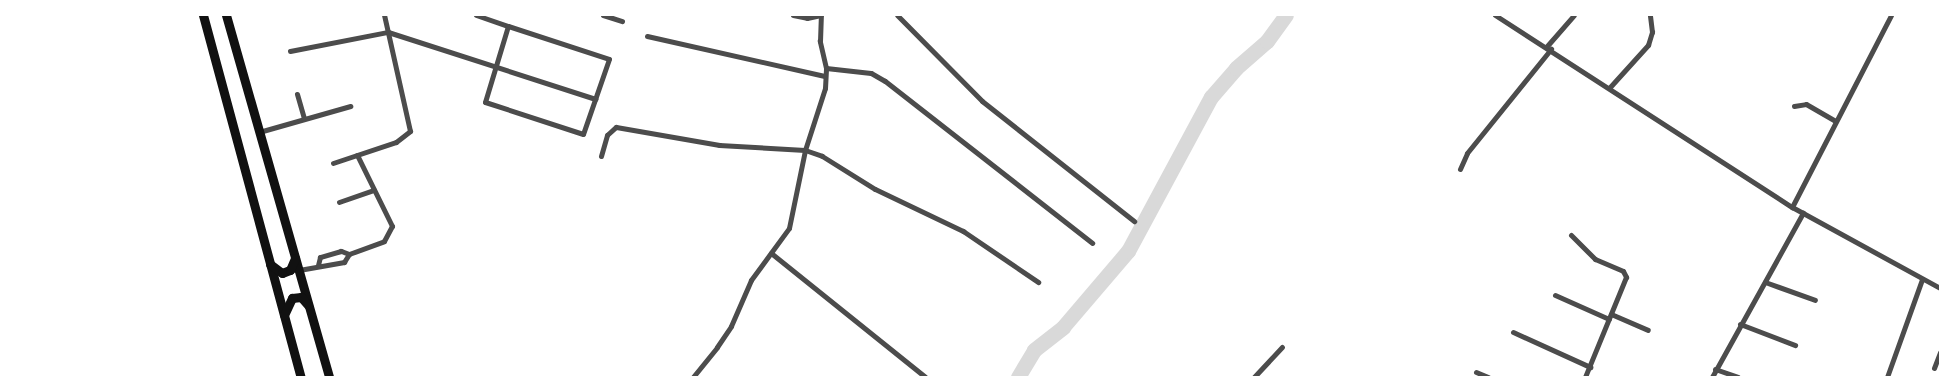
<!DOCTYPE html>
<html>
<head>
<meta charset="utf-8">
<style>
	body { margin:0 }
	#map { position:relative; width:1955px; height:392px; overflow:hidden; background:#fff; font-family:Rubik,sans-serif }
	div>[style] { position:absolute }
	.river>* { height:15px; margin:-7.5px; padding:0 7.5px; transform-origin:7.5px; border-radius:7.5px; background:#d9d9d9 }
	.minor>* { height:5px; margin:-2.5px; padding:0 2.5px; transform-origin:2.5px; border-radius:2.5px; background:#4c4c4c }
	.primary>* { height:9px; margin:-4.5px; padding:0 4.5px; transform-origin:4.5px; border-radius:4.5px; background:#111 }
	span { translate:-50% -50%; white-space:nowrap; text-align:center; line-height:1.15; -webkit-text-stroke:5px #fff; paint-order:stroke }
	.frame { position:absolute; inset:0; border:16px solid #fff; pointer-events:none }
</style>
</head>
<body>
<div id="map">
	<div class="river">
		<i style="left:1018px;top:377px;width:31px;rotate:-59deg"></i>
		<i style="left:1034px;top:350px;width:37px;rotate:-38deg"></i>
		<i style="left:1063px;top:327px;width:100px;rotate:-49.5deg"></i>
		<i style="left:1128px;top:251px;width:175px;rotate:-61.7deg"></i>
		<i style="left:1211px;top:97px;width:38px;rotate:-49deg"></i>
		<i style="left:1236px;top:68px;width:41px;rotate:-41.1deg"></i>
		<i style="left:1267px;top:41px;width:32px;rotate:-54deg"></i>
	</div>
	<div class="minor">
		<i style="left:476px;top:15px;width:34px;rotate:19deg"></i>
		<i style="left:508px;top:26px;width:106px;rotate:18.1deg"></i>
		<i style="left:609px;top:59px;width:79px;rotate:109.1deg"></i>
		<i style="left:583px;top:134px;width:103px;rotate:-161.9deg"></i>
		<i style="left:485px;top:102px;width:79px;rotate:-73.2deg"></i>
		<i style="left:603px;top:15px;width:20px;rotate:18deg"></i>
		<i style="left:793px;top:15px;width:14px;rotate:12deg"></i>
		<i style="left:807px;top:18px;width:14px;rotate:-12deg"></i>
		<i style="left:897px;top:15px;width:121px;rotate:45.3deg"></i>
		<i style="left:982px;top:101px;width:194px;rotate:38.3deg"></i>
		<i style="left:1495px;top:15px;width:354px;rotate:32.9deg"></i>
		<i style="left:1792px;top:207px;width:169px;rotate:28.7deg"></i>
		<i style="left:647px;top:36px;width:182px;rotate:12.7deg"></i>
		<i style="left:1547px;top:46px;width:41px;rotate:-48.9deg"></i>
		<i style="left:290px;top:51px;width:100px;rotate:-11deg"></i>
		<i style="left:388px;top:32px;width:218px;rotate:17.9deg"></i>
		<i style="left:826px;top:68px;width:45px;rotate:6.3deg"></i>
		<i style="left:871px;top:73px;width:16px;rotate:30deg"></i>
		<i style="left:885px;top:81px;width:263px;rotate:38deg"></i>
		<i style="left:1610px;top:87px;width:57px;rotate:-47.9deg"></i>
		<i style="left:1648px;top:45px;width:14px;rotate:-73deg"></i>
		<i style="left:1652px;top:32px;width:17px;rotate:-97deg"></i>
		<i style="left:297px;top:94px;width:25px;rotate:74deg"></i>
		<i style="left:1794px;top:106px;width:12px;rotate:-9deg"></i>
		<i style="left:1806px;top:104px;width:34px;rotate:30deg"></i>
		<i style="left:259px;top:132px;width:95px;rotate:-15.9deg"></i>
		<i style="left:601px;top:156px;width:22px;rotate:-74deg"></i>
		<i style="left:607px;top:135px;width:12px;rotate:-42deg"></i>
		<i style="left:616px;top:127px;width:105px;rotate:9.9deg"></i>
		<i style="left:719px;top:145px;width:86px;rotate:3.3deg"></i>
		<i style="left:805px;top:150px;width:18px;rotate:19deg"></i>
		<i style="left:822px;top:156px;width:62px;rotate:31.9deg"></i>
		<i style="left:875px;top:189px;width:98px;rotate:25.5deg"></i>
		<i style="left:963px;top:231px;width:91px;rotate:34.2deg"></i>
		<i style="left:333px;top:163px;width:66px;rotate:-18.4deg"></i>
		<i style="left:396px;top:142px;width:18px;rotate:-38deg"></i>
		<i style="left:410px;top:131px;width:119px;rotate:-102.6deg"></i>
		<i style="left:1460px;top:169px;width:17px;rotate:-66deg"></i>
		<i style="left:1467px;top:153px;width:134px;rotate:-51.1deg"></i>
		<i style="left:339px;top:202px;width:37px;rotate:-19deg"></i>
		<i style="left:1792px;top:207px;width:216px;rotate:-62.7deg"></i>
		<i style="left:1571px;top:235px;width:34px;rotate:45deg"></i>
		<i style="left:1595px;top:259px;width:30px;rotate:23deg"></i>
		<i style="left:1623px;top:271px;width:7px;rotate:63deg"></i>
		<i style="left:1626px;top:277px;width:108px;rotate:112.3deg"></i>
		<i style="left:771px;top:253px;width:198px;rotate:38.8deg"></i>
		<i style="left:349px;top:254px;width:37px;rotate:-20deg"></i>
		<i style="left:384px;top:241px;width:17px;rotate:-62deg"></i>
		<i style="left:392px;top:226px;width:79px;rotate:-116.2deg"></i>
		<i style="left:299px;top:270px;width:46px;rotate:-10.1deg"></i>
		<i style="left:344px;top:262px;width:9px;rotate:-58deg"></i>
		<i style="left:349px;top:254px;width:9px;rotate:-159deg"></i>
		<i style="left:341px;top:251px;width:22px;rotate:164deg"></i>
		<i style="left:320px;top:257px;width:8px;rotate:104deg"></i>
		<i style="left:1765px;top:282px;width:53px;rotate:19.8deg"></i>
		<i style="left:1555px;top:295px;width:59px;rotate:24deg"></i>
		<i style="left:1611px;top:314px;width:40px;rotate:23.4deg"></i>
		<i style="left:1740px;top:324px;width:59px;rotate:20.9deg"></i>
		<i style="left:1513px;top:332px;width:85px;rotate:24.4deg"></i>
		<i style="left:1934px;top:368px;width:17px;rotate:-69deg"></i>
		<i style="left:1715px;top:369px;width:24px;rotate:19deg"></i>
		<i style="left:1476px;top:372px;width:13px;rotate:23deg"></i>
		<i style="left:693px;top:377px;width:38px;rotate:-51deg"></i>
		<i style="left:717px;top:347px;width:25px;rotate:-56deg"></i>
		<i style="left:731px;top:326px;width:50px;rotate:-66.5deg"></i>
		<i style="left:751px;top:280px;width:64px;rotate:-53.8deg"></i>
		<i style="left:789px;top:228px;width:80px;rotate:-78.4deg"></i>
		<i style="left:805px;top:150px;width:65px;rotate:-72.1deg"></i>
		<i style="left:825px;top:88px;width:20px;rotate:-87deg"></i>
		<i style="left:826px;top:68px;width:28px;rotate:-103deg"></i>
		<i style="left:820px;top:41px;width:26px;rotate:-88deg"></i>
		<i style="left:1254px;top:377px;width:41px;rotate:-47deg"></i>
		<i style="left:1712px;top:377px;width:188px;rotate:-61deg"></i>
		<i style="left:1887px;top:377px;width:104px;rotate:-70.3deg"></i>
	</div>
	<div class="primary">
		<i style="left:203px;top:15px;width:375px;rotate:74.9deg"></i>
		<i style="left:226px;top:15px;width:376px;rotate:74.1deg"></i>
		<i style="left:270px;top:264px;width:15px;rotate:37deg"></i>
		<i style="left:282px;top:273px;width:9px;rotate:-21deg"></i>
		<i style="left:290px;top:270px;width:13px;rotate:-67deg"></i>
		<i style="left:284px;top:315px;width:19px;rotate:-65deg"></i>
		<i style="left:292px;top:298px;width:9px;rotate:-6deg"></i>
		<i style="left:301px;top:297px;width:11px;rotate:49deg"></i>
	</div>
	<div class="frame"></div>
</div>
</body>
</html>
